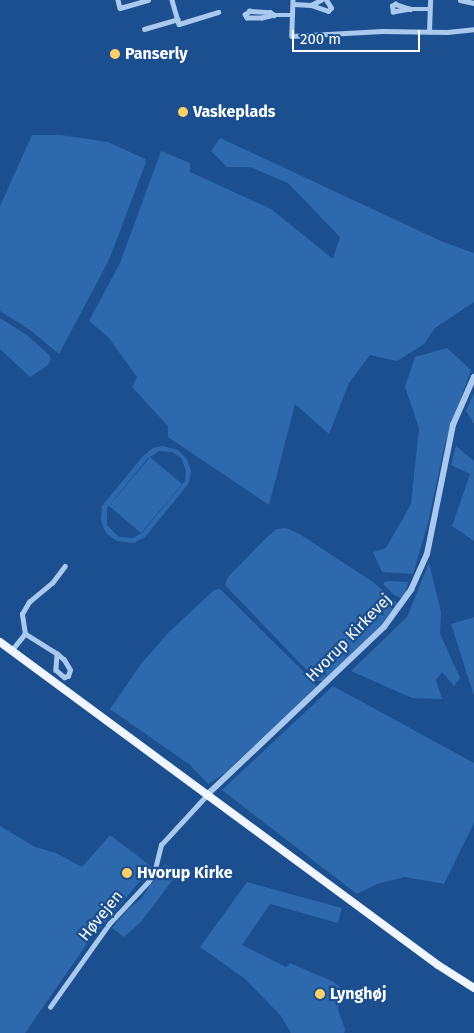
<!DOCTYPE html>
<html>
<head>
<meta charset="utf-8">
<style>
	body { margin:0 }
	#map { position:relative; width:474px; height:1033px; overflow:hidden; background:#1b4f8f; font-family:"Fira Sans",sans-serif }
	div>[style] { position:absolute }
	.green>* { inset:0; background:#2e69ad }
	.minor>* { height:4.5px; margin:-2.25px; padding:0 2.25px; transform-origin:2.25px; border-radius:2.25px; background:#a9c9ee }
	.tertiary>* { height:5.5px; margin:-2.75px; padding:0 2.75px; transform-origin:2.75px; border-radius:2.75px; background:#a9c9ee }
	.primary>* { height:8px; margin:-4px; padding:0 4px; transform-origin:4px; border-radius:4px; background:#f0f6ff }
	.dots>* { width:14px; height:14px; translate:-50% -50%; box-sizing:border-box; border:2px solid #1b4f8f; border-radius:50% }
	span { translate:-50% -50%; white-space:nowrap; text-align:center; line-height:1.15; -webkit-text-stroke:4.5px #1b4f8f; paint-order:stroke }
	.poi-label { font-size:16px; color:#fff; font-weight:700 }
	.left { translate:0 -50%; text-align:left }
	.street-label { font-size:16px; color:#fff }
	.scale { position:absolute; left:292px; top:30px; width:128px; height:22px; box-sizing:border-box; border:2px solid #fff; border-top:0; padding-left:6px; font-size:15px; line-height:18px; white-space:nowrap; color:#fff; -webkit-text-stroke:4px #1b4f8f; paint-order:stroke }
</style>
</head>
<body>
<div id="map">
	<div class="green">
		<i style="clip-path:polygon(32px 135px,61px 135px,108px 142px,145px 159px,146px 162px,109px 260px,59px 354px,30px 330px,0 311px,0 206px)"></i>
		<i style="clip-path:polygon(220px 138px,443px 242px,474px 253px,474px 302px,435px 328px,424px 344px,397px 361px,370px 355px,349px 383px,329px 434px,295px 404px,269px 505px,168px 437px,168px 426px,132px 387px,137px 377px,108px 337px,89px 321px,120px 263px,161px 151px,190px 163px,190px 172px,271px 209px,333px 259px,340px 237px,288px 183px,250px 167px,227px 167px,211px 151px)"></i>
		<i style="clip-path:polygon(0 318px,27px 335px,49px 355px,51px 359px,48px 365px,30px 377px,0 349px)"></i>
		<i style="clip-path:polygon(447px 348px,471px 370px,445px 443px,428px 523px,413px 574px,382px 572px,373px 552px,386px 548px,411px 504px,419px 428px,405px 387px,415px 357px)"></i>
		<i style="clip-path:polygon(474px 393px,474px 424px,466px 411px)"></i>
		<i style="clip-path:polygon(evenodd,162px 446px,178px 450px,187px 459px,191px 471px,189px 483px,145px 537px,134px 543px,117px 541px,107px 534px,103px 527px,101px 519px,102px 506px,143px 456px,153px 448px,162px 446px,159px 451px,172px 452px,181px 458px,186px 471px,185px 481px,142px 533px,133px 538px,119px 537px,107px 525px,107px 508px,147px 459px,159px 451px)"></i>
		<i style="clip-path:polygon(456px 446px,474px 461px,474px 541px,452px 526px,470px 474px,451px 465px)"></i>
		<i style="clip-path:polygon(150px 457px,182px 484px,141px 533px,109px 506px)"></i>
		<i style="clip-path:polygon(286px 528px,298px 533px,373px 582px,397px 603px,397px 608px,386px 621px,323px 681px,318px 681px,296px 659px,225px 585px,228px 577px,267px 537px,277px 529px)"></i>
		<i style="clip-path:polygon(429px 563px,441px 612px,440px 634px,460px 678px,454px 686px,442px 672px,436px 680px,442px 699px,412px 698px,351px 671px,407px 617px)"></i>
		<i style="clip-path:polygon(389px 581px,408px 582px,405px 596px,401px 598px,394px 595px,384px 585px,384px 582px)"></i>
		<i style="clip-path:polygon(220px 589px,315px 683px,316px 687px,224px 774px,208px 784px,190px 765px,110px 709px,141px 664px,168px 633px,214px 590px)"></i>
		<i style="clip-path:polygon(474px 617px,474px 696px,451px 624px)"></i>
		<i style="clip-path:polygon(333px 686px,474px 763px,474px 823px,444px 884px,405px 877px,377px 884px,357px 894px,222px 790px)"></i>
		<i style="clip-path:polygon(0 826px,35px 847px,56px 853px,82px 867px,110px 835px,152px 867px,86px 945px,25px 1033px,0 1033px)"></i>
		<i style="clip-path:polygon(164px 865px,181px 869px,141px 922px,124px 937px,112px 928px,128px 909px,141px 899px)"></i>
		<i style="clip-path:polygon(247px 882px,342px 908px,338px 923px,270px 904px,242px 945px,286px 967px,290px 963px,334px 982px,340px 987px,338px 1010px,345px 1029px,344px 1033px,291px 1033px,281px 1016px,244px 978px,200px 947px)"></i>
	</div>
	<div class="minor">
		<i style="left:118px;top:0;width:8px;rotate:76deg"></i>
		<i style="left:120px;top:8px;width:29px;rotate:-16deg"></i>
		<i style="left:172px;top:0;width:25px;rotate:74deg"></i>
		<i style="left:179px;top:24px;width:41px;rotate:-17.1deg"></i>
		<i style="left:293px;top:0;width:36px;rotate:92deg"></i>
		<i style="left:292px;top:36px;width:90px;rotate:-3.2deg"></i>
		<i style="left:382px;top:31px;width:65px;rotate:0.9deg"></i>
		<i style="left:447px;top:32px;width:27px;rotate:-6deg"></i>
		<i style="left:460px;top:0;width:14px;rotate:12deg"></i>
		<i style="left:293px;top:4px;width:18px;rotate:3deg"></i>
		<i style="left:311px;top:5px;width:18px;rotate:19deg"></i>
		<i style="left:328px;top:11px;width:4px;rotate:-45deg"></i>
		<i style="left:331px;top:8px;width:9px;rotate:-122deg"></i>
		<i style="left:311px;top:5px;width:11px;rotate:-27deg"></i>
		<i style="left:410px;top:9px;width:17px;rotate:170deg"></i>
		<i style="left:393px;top:12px;width:6px;rotate:-99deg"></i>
		<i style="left:392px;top:6px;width:4px;rotate:-34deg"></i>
		<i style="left:395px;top:4px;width:16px;rotate:18deg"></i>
		<i style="left:410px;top:9px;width:20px"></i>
		<i style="left:274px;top:15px;width:12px;rotate:166deg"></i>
		<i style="left:262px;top:18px;width:15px;rotate:180deg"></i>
		<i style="left:247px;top:18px;width:4px;rotate:-124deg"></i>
		<i style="left:245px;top:15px;width:6px;rotate:-45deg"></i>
		<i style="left:249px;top:11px;width:21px;rotate:3deg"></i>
		<i style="left:270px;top:12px;width:5px;rotate:37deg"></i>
		<i style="left:274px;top:15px;width:18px"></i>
		<i style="left:144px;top:29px;width:35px;rotate:-16deg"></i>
		<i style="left:429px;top:32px;width:32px;rotate:-88deg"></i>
		<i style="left:11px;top:651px;width:22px;rotate:-51deg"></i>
		<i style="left:57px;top:654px;width:16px;rotate:94deg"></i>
		<i style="left:56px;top:670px;width:11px;rotate:41deg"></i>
		<i style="left:64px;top:677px;width:4px;rotate:-14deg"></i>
		<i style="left:68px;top:676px;width:6px;rotate:-72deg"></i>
		<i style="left:70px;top:670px;width:12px;rotate:-121deg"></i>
		<i style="left:64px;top:660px;width:9px;rotate:-139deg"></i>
		<i style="left:57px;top:654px;width:38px;rotate:-148deg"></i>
		<i style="left:25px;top:634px;width:20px;rotate:-99deg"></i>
		<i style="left:22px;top:614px;width:14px;rotate:-60deg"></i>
		<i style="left:29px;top:602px;width:30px;rotate:-40deg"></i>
		<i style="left:52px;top:583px;width:21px;rotate:-53deg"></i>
		<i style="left:50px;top:1007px;width:102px;rotate:-54.6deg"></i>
		<i style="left:109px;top:924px;width:57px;rotate:-47.1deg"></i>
		<i style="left:148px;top:882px;width:11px;rotate:-56deg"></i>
		<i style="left:154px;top:873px;width:29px;rotate:-76deg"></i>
		<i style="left:161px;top:845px;width:68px;rotate:-47.4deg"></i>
	</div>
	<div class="tertiary">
		<i style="left:207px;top:795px;width:244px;rotate:-43.5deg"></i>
		<i style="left:384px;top:627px;width:46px;rotate:-53.9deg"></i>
		<i style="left:411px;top:590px;width:39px;rotate:-66deg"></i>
		<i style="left:427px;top:554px;width:132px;rotate:-78.6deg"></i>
		<i style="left:453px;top:425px;width:52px;rotate:-66.4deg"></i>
	</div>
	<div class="primary">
		<i style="left:0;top:642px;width:544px;rotate:36.41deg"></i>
		<i style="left:438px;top:965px;width:43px;rotate:32.6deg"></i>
	</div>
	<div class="dots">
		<i style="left:115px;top:54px;background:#ffd166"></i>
		<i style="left:183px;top:112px;background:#ffd166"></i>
		<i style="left:127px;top:873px;background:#ffd166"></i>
		<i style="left:320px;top:994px;background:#ffd166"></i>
	</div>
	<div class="poi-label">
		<span class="left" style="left:125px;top:54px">Panserly</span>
		<span class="left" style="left:193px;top:112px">Vaskeplads</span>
		<span class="left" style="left:137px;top:873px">Hvorup Kirke</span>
		<span class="left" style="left:330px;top:994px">Lynghøj</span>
	</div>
	<div class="street-label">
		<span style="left:349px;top:638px;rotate:-46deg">Hvorup Kirkevej</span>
		<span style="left:101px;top:916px;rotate:-51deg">Høvejen</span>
	</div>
	<div class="scale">200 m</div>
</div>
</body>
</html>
